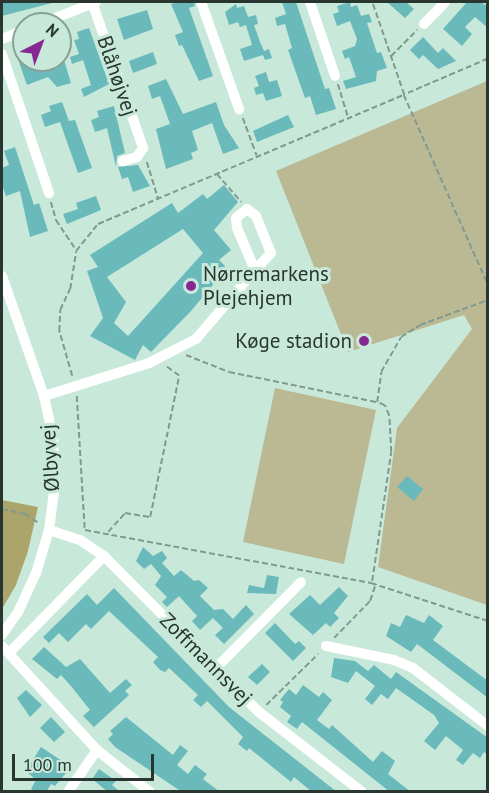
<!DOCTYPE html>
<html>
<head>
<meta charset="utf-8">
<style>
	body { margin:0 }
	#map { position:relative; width:489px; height:793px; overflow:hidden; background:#c8e9da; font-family:"PT Sans",sans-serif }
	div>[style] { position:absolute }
	.green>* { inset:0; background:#bbb894 }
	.forest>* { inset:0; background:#aba56b }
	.building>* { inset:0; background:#6ab9bb }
	.path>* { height:1.5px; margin-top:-0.75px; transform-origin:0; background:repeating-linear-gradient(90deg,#81998e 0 6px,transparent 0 9px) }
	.minor>* { height:10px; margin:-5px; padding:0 5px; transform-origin:5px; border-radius:5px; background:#fff }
	.dots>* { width:16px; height:16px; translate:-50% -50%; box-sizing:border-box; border:3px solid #c8e9da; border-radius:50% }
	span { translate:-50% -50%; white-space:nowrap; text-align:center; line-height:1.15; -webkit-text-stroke:6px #c8e9da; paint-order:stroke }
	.street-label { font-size:21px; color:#293630 }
	.poi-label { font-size:21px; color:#293630 }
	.left { translate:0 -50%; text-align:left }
	.right { translate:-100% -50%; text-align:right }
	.frame { position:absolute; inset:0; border:3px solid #293630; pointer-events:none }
	.north { position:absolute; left:12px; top:12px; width:60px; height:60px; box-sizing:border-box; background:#c8e9da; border:2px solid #88a196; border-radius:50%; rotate:42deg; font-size:16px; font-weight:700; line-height:24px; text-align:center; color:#293630 }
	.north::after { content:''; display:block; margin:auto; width:21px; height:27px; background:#862892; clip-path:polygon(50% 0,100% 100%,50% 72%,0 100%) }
	.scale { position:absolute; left:12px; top:754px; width:142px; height:27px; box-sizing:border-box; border:3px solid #293630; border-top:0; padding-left:8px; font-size:18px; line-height:21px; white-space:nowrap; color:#293630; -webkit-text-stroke:4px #c8e9da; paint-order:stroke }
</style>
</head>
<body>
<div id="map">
	<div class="green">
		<i style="clip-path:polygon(487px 81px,487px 605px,378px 567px,397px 428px,472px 329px,464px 315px,348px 352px,276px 171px)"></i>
		<i style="clip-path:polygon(275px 388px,376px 410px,344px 564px,243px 542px)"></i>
	</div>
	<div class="forest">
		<i style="clip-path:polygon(2px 500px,38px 507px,28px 551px,16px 585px,2px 609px)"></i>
	</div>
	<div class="building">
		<i style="clip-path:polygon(2px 2px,52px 2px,52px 3px,2px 16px)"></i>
		<i style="clip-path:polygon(179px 2px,194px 2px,195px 6px,189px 8px,213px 76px,199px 81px,182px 45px,179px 46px,175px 35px,183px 32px,171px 4px)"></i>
		<i style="clip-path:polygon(282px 2px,296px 2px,325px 89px,329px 88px,336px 109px,316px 115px,310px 96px,305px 98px,288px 50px,292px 48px,285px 24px,277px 26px,275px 18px,286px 14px)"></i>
		<i style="clip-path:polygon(350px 2px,351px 7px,357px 5px,361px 16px,369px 14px,372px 22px,367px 23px,377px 53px,381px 52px,387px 68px,377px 71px,376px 81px,346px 89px,343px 81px,356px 77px,349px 57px,345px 59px,342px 51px,355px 46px,357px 39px,350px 21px,337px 26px,333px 14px,339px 12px,337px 6px)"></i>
		<i style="clip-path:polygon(387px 2px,406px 2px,414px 9px,405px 18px)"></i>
		<i style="clip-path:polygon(467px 2px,481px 2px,488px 7px,488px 28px,475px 17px,465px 27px,472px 34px,462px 46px,443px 29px)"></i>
		<i style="clip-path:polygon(236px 4px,237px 8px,244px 6px,248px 17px,256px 15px,258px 24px,254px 25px,260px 42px,264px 51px,269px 49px,272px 58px,265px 60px,263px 55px,244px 61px,240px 49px,252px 45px,246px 25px,240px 27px,238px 22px,229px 25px,225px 12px)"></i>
		<i style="clip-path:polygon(147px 10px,153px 29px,124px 40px,117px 19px)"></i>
		<i style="clip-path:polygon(89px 28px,109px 84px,84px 97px,81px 89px,91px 85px,83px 60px,72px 64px,70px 57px,79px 54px,74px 40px,79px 39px,77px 32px)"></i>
		<i style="clip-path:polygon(423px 37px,438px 53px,443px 48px,456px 61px,438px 69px,423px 55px,419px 59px,410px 50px)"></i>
		<i style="clip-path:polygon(14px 48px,24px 54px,24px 60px,55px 63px,64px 60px,71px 83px,57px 87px,48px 77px,27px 85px)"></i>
		<i style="clip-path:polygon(153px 52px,157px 64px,133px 73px,129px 61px)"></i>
		<i style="clip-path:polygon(266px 72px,269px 82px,277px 80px,282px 96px,266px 101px,263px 93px,256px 95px,254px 88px,259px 86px,255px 76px)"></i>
		<i style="clip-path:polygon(166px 79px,183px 114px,216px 102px,224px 125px,239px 148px,223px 154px,212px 123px,192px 131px,198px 150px,191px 153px,193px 159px,166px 169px,156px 129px,170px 124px,160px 96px,152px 99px,148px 86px)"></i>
		<i style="clip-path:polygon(62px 102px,69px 121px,75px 120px,92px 168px,78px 173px,60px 122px,45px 127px,41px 115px,51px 111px,49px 106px)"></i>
		<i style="clip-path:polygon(114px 106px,125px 153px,117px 156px,116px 167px,107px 128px,95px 132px,91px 120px,99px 117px,97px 111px)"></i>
		<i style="clip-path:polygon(288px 115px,294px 127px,257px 142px,253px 131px)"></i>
		<i style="clip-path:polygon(15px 147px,34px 205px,39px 203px,48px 231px,30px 237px,20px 191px,6px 196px,2px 185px,2px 168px,9px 165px,4px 151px)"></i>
		<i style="clip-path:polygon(138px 165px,150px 186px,133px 192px,128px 177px,122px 179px,118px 167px)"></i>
		<i style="clip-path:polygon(evenodd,224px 185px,238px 202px,214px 230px,231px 250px,219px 260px,227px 268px,191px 311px,151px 352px,143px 345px,135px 360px,90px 336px,103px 318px,87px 271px,98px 267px,90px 255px,172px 203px,178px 213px,203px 194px,207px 199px,224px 185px,183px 229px,203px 253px,128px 336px,114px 323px,126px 302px,107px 277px,183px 229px)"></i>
		<i style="clip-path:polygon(96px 196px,101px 210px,67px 224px,63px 214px,78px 209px,76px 203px)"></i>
		<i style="clip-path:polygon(407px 476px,423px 489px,414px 501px,397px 487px)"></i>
		<i style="clip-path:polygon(143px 547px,153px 556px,162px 551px,167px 558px,162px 563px,174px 576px,181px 570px,194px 581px,199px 580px,208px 588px,200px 596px,214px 610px,223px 609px,233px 619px,246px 605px,254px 614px,224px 644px,215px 635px,223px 628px,213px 618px,200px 630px,192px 621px,197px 616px,179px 596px,167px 607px,162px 602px,167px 597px,155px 585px,161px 576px,151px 564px,144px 569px,136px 561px)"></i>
		<i style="clip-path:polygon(267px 575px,279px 577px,276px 594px,247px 593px,249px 585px,264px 588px)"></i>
		<i style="clip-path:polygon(339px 587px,348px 596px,334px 613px,339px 618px,330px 627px,326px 623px,313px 635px,289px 614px,310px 595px,320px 605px)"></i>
		<i style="clip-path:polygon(114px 588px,229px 707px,337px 792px,312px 792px,294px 777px,291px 782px,249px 748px,247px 751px,238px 744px,243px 737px,207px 701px,201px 707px,193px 700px,198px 695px,169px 668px,165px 672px,160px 670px,153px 662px,158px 657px,109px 611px,91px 629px,86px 624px,68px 642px,59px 633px,49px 643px,43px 637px,84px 597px,87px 594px,97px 605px)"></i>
		<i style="clip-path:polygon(406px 615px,424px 623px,429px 615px,443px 626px,433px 640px,488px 681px,488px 698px,417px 644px,411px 652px,386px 636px,391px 623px,400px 627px)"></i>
		<i style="clip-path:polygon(275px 623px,295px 644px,299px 641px,306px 648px,293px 661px,265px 633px)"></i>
		<i style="clip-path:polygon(44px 647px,66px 667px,80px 659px,110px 693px,126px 679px,132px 685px,125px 691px,129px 695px,94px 727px,83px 716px,90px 710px,71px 686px,61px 675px,57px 679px,32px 659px)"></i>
		<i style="clip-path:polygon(334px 658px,355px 661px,368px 671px,374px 665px,391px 679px,396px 672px,488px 738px,488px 755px,484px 752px,480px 758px,473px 753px,463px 765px,456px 760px,463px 750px,446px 736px,435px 750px,424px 741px,439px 723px,434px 715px,396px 688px,388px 699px,381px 694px,372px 705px,365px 699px,375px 686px,356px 671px,348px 683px,331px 677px)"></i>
		<i style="clip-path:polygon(262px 664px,270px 672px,257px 685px,248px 677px)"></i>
		<i style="clip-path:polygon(303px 685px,319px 697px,323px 692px,332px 700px,317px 720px,329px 729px,332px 725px,373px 762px,382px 751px,395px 761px,388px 774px,411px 792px,390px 792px,302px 722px,297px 729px,287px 722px,291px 716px,280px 707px,283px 702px,280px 700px,289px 689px,296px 695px)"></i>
		<i style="clip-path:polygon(26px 690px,42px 705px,30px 717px,17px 698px)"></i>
		<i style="clip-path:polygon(51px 717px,65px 732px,54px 742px,40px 728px)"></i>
		<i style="clip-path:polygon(126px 717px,173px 755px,180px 745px,188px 751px,177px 765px,188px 774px,195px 765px,207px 774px,203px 779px,220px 792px,182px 792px,115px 747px,108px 739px,113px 734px,110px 731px)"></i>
		<i style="clip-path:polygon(41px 747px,71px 767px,55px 786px,51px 784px,46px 792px,36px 792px,31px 789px,36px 780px,26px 771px)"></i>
		<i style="clip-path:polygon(99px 769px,116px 781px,112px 785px,120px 792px,108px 792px,92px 779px)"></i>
	</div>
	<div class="path">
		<i style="left:391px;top:56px;width:37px;rotate:-45deg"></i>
		<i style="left:488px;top:59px;width:91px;rotate:156.8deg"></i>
		<i style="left:404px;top:95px;width:208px;rotate:66.1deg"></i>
		<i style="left:338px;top:84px;width:34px;rotate:73deg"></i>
		<i style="left:243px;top:118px;width:40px;rotate:69.8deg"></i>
		<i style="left:147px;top:162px;width:38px;rotate:73deg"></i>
		<i style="left:217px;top:174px;width:37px;rotate:49deg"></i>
		<i style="left:51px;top:202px;width:19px;rotate:74deg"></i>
		<i style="left:56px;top:220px;width:36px;rotate:56deg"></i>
		<i style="left:186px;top:355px;width:46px;rotate:21.6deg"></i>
		<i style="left:229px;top:372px;width:150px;rotate:11.5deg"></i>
		<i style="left:72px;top:376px;width:47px;rotate:-106.1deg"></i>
		<i style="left:59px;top:331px;width:21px;rotate:-87deg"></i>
		<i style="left:60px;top:310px;width:23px;rotate:-65deg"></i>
		<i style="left:70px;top:289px;width:38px;rotate:-81deg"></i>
		<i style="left:76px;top:251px;width:35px;rotate:-51deg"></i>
		<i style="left:98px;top:224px;width:332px;rotate:-22.9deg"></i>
		<i style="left:404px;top:95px;width:98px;rotate:-109deg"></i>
		<i style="left:77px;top:396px;width:135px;rotate:86.6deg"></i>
		<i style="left:2px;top:509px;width:24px;rotate:12deg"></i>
		<i style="left:25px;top:514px;width:17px;rotate:33deg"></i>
		<i style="left:85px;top:530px;width:291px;rotate:10.5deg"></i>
		<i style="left:371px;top:583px;width:123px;rotate:18deg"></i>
		<i style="left:108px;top:532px;width:25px;rotate:-48deg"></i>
		<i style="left:125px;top:513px;width:25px;rotate:9deg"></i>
		<i style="left:150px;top:517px;width:144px;rotate:-78.4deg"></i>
		<i style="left:179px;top:376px;width:17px;rotate:-144deg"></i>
		<i style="left:372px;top:581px;width:130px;rotate:-81.6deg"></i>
		<i style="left:391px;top:452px;width:36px;rotate:-93deg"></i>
		<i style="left:389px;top:416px;width:11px;rotate:-112deg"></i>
		<i style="left:385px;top:406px;width:9px;rotate:-153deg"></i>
		<i style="left:377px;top:402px;width:30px;rotate:-82deg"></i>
		<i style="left:381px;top:372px;width:40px;rotate:-60.3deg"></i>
		<i style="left:401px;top:337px;width:22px;rotate:-32deg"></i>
		<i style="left:420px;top:325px;width:72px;rotate:-20.2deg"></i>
		<i style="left:334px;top:638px;width:52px;rotate:-45.8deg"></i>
		<i style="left:370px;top:601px;width:16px;rotate:-72deg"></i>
		<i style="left:266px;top:705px;width:73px;rotate:-44.4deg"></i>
	</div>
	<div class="minor">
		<i style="left:92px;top:2px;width:155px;rotate:70.7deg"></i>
		<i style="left:143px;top:148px;width:11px;rotate:124deg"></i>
		<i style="left:137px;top:157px;width:15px;rotate:164deg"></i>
		<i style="left:201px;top:2px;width:114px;rotate:70.4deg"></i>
		<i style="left:310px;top:2px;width:78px;rotate:71.3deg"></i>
		<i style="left:40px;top:24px;width:60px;rotate:-21.4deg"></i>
		<i style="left:424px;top:24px;width:30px;rotate:-46deg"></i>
		<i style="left:2px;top:39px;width:24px;rotate:-22deg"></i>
		<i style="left:2px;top:54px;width:147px;rotate:71.3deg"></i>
		<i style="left:2px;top:276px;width:127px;rotate:70.7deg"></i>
		<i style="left:44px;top:396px;width:42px;rotate:77.6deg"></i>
		<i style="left:53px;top:437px;width:47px;rotate:87.6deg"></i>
		<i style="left:55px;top:484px;width:46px;rotate:97.4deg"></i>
		<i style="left:49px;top:530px;width:45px;rotate:106.8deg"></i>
		<i style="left:36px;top:573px;width:43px;rotate:114.8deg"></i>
		<i style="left:18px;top:612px;width:28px;rotate:125deg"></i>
		<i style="left:44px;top:396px;width:110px;rotate:-17.4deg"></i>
		<i style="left:149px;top:363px;width:53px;rotate:-27.1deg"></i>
		<i style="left:196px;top:339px;width:91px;rotate:-49.5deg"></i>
		<i style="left:255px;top:270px;width:46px;rotate:-113.2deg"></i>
		<i style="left:237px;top:228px;width:10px;rotate:-96deg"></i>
		<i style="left:236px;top:218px;width:14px;rotate:-39deg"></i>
		<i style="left:247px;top:209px;width:11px;rotate:38deg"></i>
		<i style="left:256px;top:216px;width:40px;rotate:68deg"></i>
		<i style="left:271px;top:253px;width:23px;rotate:133deg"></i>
		<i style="left:49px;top:530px;width:33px;rotate:18deg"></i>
		<i style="left:80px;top:540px;width:29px;rotate:34deg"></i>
		<i style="left:104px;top:556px;width:220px;rotate:45.2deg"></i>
		<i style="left:259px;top:712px;width:130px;rotate:37.8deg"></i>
		<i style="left:2px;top:646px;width:141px;rotate:47.6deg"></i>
		<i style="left:97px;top:750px;width:68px;rotate:38.4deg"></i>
		<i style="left:326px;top:646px;width:69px;rotate:11.6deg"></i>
		<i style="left:394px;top:660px;width:21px;rotate:23deg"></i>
		<i style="left:413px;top:668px;width:95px;rotate:37.7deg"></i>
		<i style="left:10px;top:652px;width:134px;rotate:-45.6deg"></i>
		<i style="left:215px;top:669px;width:122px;rotate:-45.3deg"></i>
		<i style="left:68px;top:792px;width:51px;rotate:-55.4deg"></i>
	</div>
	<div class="dots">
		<i style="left:191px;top:286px;background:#862892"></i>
		<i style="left:364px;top:341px;background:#862892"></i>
	</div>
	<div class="street-label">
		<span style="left:117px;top:76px;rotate:71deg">Blåhøjvej</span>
		<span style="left:50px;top:458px;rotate:-94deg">Ølbyvej</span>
		<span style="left:206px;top:659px;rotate:45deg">Zoffmannsvej</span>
	</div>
	<div class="poi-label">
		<span class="left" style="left:203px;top:286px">Nørremarkens<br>Plejehjem</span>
		<span class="right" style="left:352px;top:341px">Køge stadion</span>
	</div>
	<div class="frame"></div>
	<div class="north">N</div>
	<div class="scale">100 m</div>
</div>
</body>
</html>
